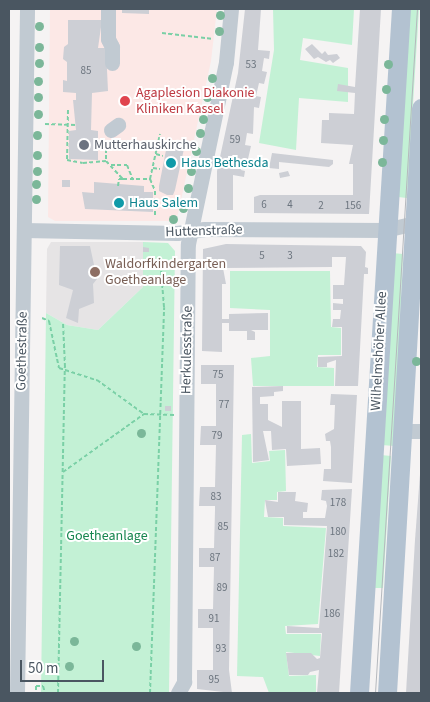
<!DOCTYPE html>
<html>
<head>
<meta charset="utf-8">
<style>
	body { margin:0 }
	#map { position:relative; width:430px; height:702px; overflow:hidden; background:#f5f3f3; font-family:"Source Sans 3",sans-serif }
	div>[style] { position:absolute }
	.education>* { inset:0; background:#e6e4e5 }
	.medical>* { inset:0; background:#fce8e6 }
	.green>* { inset:0; background:#c3f1d5 }
	.building>* { inset:0; background:#cdcfd5 }
	.path>* { height:2px; margin-top:-1px; transform-origin:0; background:repeating-linear-gradient(90deg,#7ad0a6 0 4px,transparent 0 6.5px) }
	.minor>* { height:15px; margin:-7.5px; padding:0 7.5px; transform-origin:7.5px; border-radius:7.5px; background:#c1cad2 }
	.major>* { height:19px; margin:-9.5px; padding:0 9.5px; transform-origin:9.5px; border-radius:9.5px; background:#b3c2d1 }
	.tram>* { height:1px; margin:-0.5px; padding:0 0.5px; transform-origin:0.5px; border-radius:0.5px; background:#b5b8bd }
	.trees>* { width:9px; height:9px; margin:-4.5px; border-radius:50%; background:#7bb799 }
	.dots>* { width:14px; height:14px; translate:-50% -50%; box-sizing:border-box; border:2px solid #fff; border-radius:50% }
	span { translate:-50% -50%; white-space:nowrap; text-align:center; line-height:1.15; -webkit-text-stroke:4px #fff; paint-order:stroke }
	.number-label { font-size:11px; color:#6b747e }
	.number-label span { -webkit-text-stroke-width:0 }
	.health-label { font-size:14px; color:#be3a42 }
	.left { translate:0 -50%; text-align:left }
	.worship-label { font-size:14px; color:#5b616d }
	.culture-label { font-size:14px; color:#0d838f }
	.street-label { font-size:14px; color:#4a5661 }
	.education-label { font-size:14px; color:#785e54 }
	.park-label { font-size:14px; color:#17864f }
	.frame { position:absolute; inset:0; border:10px solid #4a5661; pointer-events:none }
	.scale { position:absolute; left:20px; top:660px; width:84px; height:22px; box-sizing:border-box; border:2px solid #4a5661; border-top:0; padding-left:6px; font-size:15px; line-height:18px; white-space:nowrap; color:#4a5661; -webkit-text-stroke:4px #fff; paint-order:stroke }
</style>
</head>
<body>
<div id="map">
	<div class="education">
		<i style="clip-path:polygon(51px 242px,143px 242px,143px 287px,98px 330px,67px 325px,46px 313px,47px 249px)"></i>
	</div>
	<div class="medical">
		<i style="clip-path:polygon(50px 9px,217px 9px,211px 61px,178px 214px,173px 221px,55px 221px,48px 217px)"></i>
	</div>
	<div class="green">
		<i style="clip-path:polygon(273px 9px,354px 9px,352px 45px,303px 38px,300px 60px,348px 68px,348px 102px,299px 98px,296px 150px,259px 143px,274px 50px)"></i>
		<i style="clip-path:polygon(408px 9px,419px 9px,407px 198px,398px 197px)"></i>
		<i style="clip-path:polygon(143px 242px,168px 243px,175px 251px,169px 693px,41px 693px,46px 313px,67px 325px,98px 330px,143px 287px)"></i>
		<i style="clip-path:polygon(392px 253px,403px 254px,395px 446px,381px 445px)"></i>
		<i style="clip-path:polygon(230px 271px,330px 271px,331px 327px,341px 328px,341px 355px,318px 355px,317px 367px,334px 368px,334px 386px,253px 386px,251px 358px,270px 356px,270px 310px,230px 308px)"></i>
		<i style="clip-path:polygon(251px 434px,252px 463px,270px 461px,269px 451px,285px 450px,286px 491px,277px 492px,277px 500px,265px 500px,264px 517px,283px 518px,283px 526px,326px 528px,318px 624px,285px 626px,286px 634px,321px 634px,320px 656px,286px 652px,289px 676px,316px 675px,316px 693px,269px 693px,263px 677px,237px 676px,242px 435px)"></i>
		<i style="clip-path:polygon(381px 455px,391px 456px,383px 588px,372px 588px)"></i>
	</div>
	<div class="building">
		<i style="clip-path:polygon(122px 9px,149px 9px,149px 14px,122px 13px)"></i>
		<i style="clip-path:polygon(245px 9px,261px 9px,258px 50px,270px 51px,269px 59px,264px 58px,262px 71px,267px 72px,264px 84px,259px 83px,256px 96px,261px 97px,259px 108px,254px 107px,253px 134px,247px 133px,245px 145px,251px 146px,248px 159px,243px 158px,241px 170px,245px 171px,244px 177px,233px 175px,233px 210px,217px 210px,217px 171px,238px 73px)"></i>
		<i style="clip-path:polygon(360px 9px,381px 9px,369px 214px,254px 213px,254px 197px,260px 195px,353px 195px,353px 164px,349px 164px,353px 145px,321px 143px,322px 120px,329px 120px,329px 113px,354px 114px,355px 93px,337px 91px,338px 84px,355px 87px)"></i>
		<i style="clip-path:polygon(68px 20px,102px 20px,98px 48px,106px 48px,108px 91px,92px 93px,91px 130px,98px 131px,98px 160px,69px 159px,69px 131px,76px 130px,73px 100px,76px 100px,76px 93px,63px 92px,63px 80px,67px 81px,67px 62px,63px 59px,64px 47px,68px 44px)"></i>
		<i style="clip-path:polygon(312px 44px,322px 54px,325px 51px,328px 55px,337px 54px,340px 58px,333px 63px,330px 60px,326px 62px,318px 57px,314px 59px,305px 49px)"></i>
		<i style="clip-path:polygon(168px 140px,185px 144px,175px 190px,173px 195px,167px 195px,159px 191px,159px 186px)"></i>
		<i style="clip-path:polygon(272px 153px,333px 160px,333px 164px,329px 167px,279px 162px,279px 169px,269px 168px)"></i>
		<i style="clip-path:polygon(288px 171px,290px 176px,280px 178px,279px 173px)"></i>
		<i style="clip-path:polygon(62px 180px,70px 180px,70px 187px,62px 187px)"></i>
		<i style="clip-path:polygon(94px 182px,144px 186px,144px 192px,153px 192px,153px 212px,85px 209px,82px 192px,94px 193px)"></i>
		<i style="clip-path:polygon(226px 244px,361px 246px,366px 252px,365px 267px,368px 268px,368px 274px,364px 274px,358px 386px,335px 386px,336px 360px,327px 363px,327px 367px,318px 367px,318px 357px,342px 356px,342px 327px,332px 327px,333px 319px,340px 319px,341px 310px,333px 310px,333px 303px,343px 304px,343px 299px,333px 299px,333px 285px,344px 285px,346px 257px,332px 257px,332px 267px,223px 268px,226px 284px,222px 284px,222px 319px,229px 319px,229px 314px,268px 313px,268px 330px,251px 330px,255px 332px,255px 340px,247px 340px,247px 331px,229px 331px,229px 323px,222px 323px,222px 352px,202px 351px,203px 249px)"></i>
		<i style="clip-path:polygon(60px 246px,90px 246px,97px 279px,93px 284px,94px 303px,79px 309px,78px 323px,66px 318px,73px 290px,59px 285px)"></i>
		<i style="clip-path:polygon(143px 247px,149px 248px,149px 252px,143px 252px)"></i>
		<i style="clip-path:polygon(201px 365px,234px 365px,229px 670px,232px 693px,197px 689px,197px 670px,213px 670px,213px 628px,198px 628px,198px 609px,213px 609px,214px 567px,199px 567px,199px 548px,214px 548px,215px 510px,215px 506px,199px 506px,200px 487px,215px 487px,216px 445px,200px 445px,201px 426px,216px 426px,216px 384px,201px 384px)"></i>
		<i style="clip-path:polygon(283px 386px,283px 391px,274px 392px,274px 396px,260px 397px,260px 404px,268px 404px,268px 420px,282px 427px,282px 401px,301px 401px,301px 449px,320px 448px,321px 464px,287px 466px,286px 449px,272px 450px,271px 431px,263px 431px,269px 460px,253px 462px,252px 387px)"></i>
		<i style="clip-path:polygon(331px 394px,357px 395px,352px 483px,323px 481px,324px 469px,331px 469px,331px 447px,330px 441px,326px 441px,325px 434px,334px 429px,335px 405px,330px 405px)"></i>
		<i style="clip-path:polygon(165px 406px,171px 406px,171px 411px,165px 411px)"></i>
		<i style="clip-path:polygon(420px 474px,421px 693px,406px 693px,415px 540px)"></i>
		<i style="clip-path:polygon(352px 489px,339px 693px,317px 693px,319px 670px,310px 672px,308px 675px,289px 675px,286px 653px,311px 653px,317px 659px,320px 658px,322px 633px,287px 633px,287px 626px,319px 628px,327px 526px,284px 525px,284px 517px,268px 517px,265px 500px,278px 502px,278px 492px,296px 492px,295px 501px,308px 503px,307px 512px,303px 512px,303px 518px,325px 518px,327px 506px,326px 501px,321px 500px,322px 490px)"></i>
	</div>
	<div class="path">
		<i style="left:162px;top:33px;width:52px;rotate:6.6deg"></i>
		<i style="left:68px;top:110px;width:50px;rotate:91.1deg"></i>
		<i style="left:67px;top:160px;width:16px;rotate:11deg"></i>
		<i style="left:83px;top:163px;width:23px;rotate:-5deg"></i>
		<i style="left:45px;top:124px;width:31px;rotate:2deg"></i>
		<i style="left:106px;top:142px;width:19px;rotate:90deg"></i>
		<i style="left:106px;top:161px;width:25px;rotate:47deg"></i>
		<i style="left:123px;top:179px;width:27px"></i>
		<i style="left:150px;top:179px;width:46px;rotate:-77.5deg"></i>
		<i style="left:156px;top:154px;width:7px;rotate:16deg"></i>
		<i style="left:111px;top:165px;width:16px"></i>
		<i style="left:127px;top:165px;width:16px;rotate:68deg"></i>
		<i style="left:153px;top:168px;width:7px;rotate:8deg"></i>
		<i style="left:150px;top:179px;width:13px;rotate:67deg"></i>
		<i style="left:155px;top:191px;width:24px;rotate:90deg"></i>
		<i style="left:118px;top:186px;width:7px;rotate:-82deg"></i>
		<i style="left:119px;top:179px;width:4px"></i>
		<i style="left:42px;top:318px;width:8px;rotate:23deg"></i>
		<i style="left:49px;top:321px;width:48px;rotate:78deg"></i>
		<i style="left:59px;top:368px;width:40px;rotate:18deg"></i>
		<i style="left:97px;top:380px;width:58px;rotate:35.9deg"></i>
		<i style="left:63px;top:472px;width:100px;rotate:-35.6deg"></i>
		<i style="left:144px;top:414px;width:30px;rotate:2deg"></i>
		<i style="left:36px;top:690px;width:4px;rotate:-90deg"></i>
		<i style="left:36px;top:686px;width:7px"></i>
		<i style="left:43px;top:686px;width:7px;rotate:74deg"></i>
		<i style="left:58px;top:693px;width:326px;rotate:-88.8deg"></i>
		<i style="left:65px;top:367px;width:44px;rotate:-92.6deg"></i>
		<i style="left:150px;top:693px;width:386px;rotate:-87.9deg"></i>
		<i style="left:164px;top:307px;width:50px;rotate:-94.6deg"></i>
	</div>
	<div class="minor">
		<i style="left:108px;top:9px;width:30px;rotate:90deg"></i>
		<i style="left:108px;top:39px;width:9px;rotate:63deg"></i>
		<i style="left:112px;top:47px;width:16px;rotate:90deg"></i>
		<i style="left:111px;top:130px;width:9px;rotate:-36deg"></i>
		<i style="left:24px;top:230px;width:153px;rotate:1.1deg"></i>
		<i style="left:177px;top:233px;width:27px;rotate:-8deg"></i>
		<i style="left:204px;top:229px;width:181px;rotate:0.3deg"></i>
		<i style="left:385px;top:230px;width:37px;rotate:-13deg"></i>
		<i style="left:404px;top:431px;width:17px"></i>
		<i style="left:17px;top:693px;width:684px;rotate:-89.16deg"></i>
		<i style="left:178px;top:693px;width:13px;rotate:-61deg"></i>
		<i style="left:184px;top:682px;width:438px;rotate:-89.5deg"></i>
		<i style="left:188px;top:244px;width:186px;rotate:-78.2deg"></i>
		<i style="left:226px;top:62px;width:53px;rotate:-84.6deg"></i>
	</div>
	<div class="major">
		<i style="left:359px;top:693px;width:685px;rotate:-86.49deg"></i>
		<i style="left:387px;top:693px;width:586px;rotate:-86.67deg"></i>
	</div>
	<div class="tram">
		<i style="left:375px;top:693px;width:685px;rotate:-86.49deg"></i>
	</div>
	<div class="trees">
		<i style="left:220px;top:15px"></i>
		<i style="left:39px;top:26px"></i>
		<i style="left:219px;top:31px"></i>
		<i style="left:39px;top:47px"></i>
		<i style="left:39px;top:63px"></i>
		<i style="left:388px;top:64px"></i>
		<i style="left:212px;top:78px"></i>
		<i style="left:38px;top:81px"></i>
		<i style="left:386px;top:89px"></i>
		<i style="left:38px;top:97px"></i>
		<i style="left:207px;top:97px"></i>
		<i style="left:38px;top:114px"></i>
		<i style="left:203px;top:119px"></i>
		<i style="left:384px;top:119px"></i>
		<i style="left:200px;top:133px"></i>
		<i style="left:37px;top:135px"></i>
		<i style="left:383px;top:140px"></i>
		<i style="left:196px;top:151px"></i>
		<i style="left:37px;top:155px"></i>
		<i style="left:382px;top:162px"></i>
		<i style="left:37px;top:171px"></i>
		<i style="left:191px;top:171px"></i>
		<i style="left:36px;top:184px"></i>
		<i style="left:188px;top:188px"></i>
		<i style="left:36px;top:199px"></i>
		<i style="left:183px;top:208px"></i>
		<i style="left:173px;top:219px"></i>
		<i style="left:416px;top:361px"></i>
		<i style="left:141px;top:433px"></i>
		<i style="left:74px;top:641px"></i>
		<i style="left:136px;top:646px"></i>
		<i style="left:69px;top:666px"></i>
	</div>
	<div class="dots">
		<i style="left:125px;top:101px;background:#e0444e"></i>
		<i style="left:84px;top:145px;background:#6b7280"></i>
		<i style="left:171px;top:163px;background:#0f9aa8"></i>
		<i style="left:119px;top:203px;background:#0f9aa8"></i>
		<i style="left:95px;top:272px;background:#8d6e63"></i>
	</div>
	<div class="number-label">
		<span style="left:251px;top:65px">53</span>
		<span style="left:86px;top:71px">85</span>
		<span style="left:235px;top:140px">59</span>
		<span style="left:264px;top:205px">6</span>
		<span style="left:290px;top:205px">4</span>
		<span style="left:321px;top:206px">2</span>
		<span style="left:353px;top:206px">156</span>
		<span style="left:262px;top:256px">5</span>
		<span style="left:290px;top:256px">3</span>
		<span style="left:218px;top:375px">75</span>
		<span style="left:224px;top:405px">77</span>
		<span style="left:217px;top:436px">79</span>
		<span style="left:216px;top:497px">83</span>
		<span style="left:338px;top:503px">178</span>
		<span style="left:223px;top:527px">85</span>
		<span style="left:338px;top:532px">180</span>
		<span style="left:336px;top:554px">182</span>
		<span style="left:215px;top:558px">87</span>
		<span style="left:222px;top:588px">89</span>
		<span style="left:332px;top:614px">186</span>
		<span style="left:214px;top:619px">91</span>
		<span style="left:221px;top:649px">93</span>
		<span style="left:214px;top:680px">95</span>
	</div>
	<div class="health-label">
		<span class="left" style="left:136px;top:101px">Agaplesion Diakonie<br>Kliniken Kassel</span>
	</div>
	<div class="worship-label">
		<span class="left" style="left:94px;top:145px">Mutterhauskirche</span>
	</div>
	<div class="culture-label">
		<span class="left" style="left:181px;top:163px">Haus Bethesda</span>
		<span class="left" style="left:129px;top:203px">Haus Salem</span>
	</div>
	<div class="street-label">
		<span style="left:204px;top:231px;rotate:-2deg">Huttenstraße</span>
		<span style="left:187px;top:350px;rotate:-89deg">Herkulesstraße</span>
		<span style="left:22px;top:351px;rotate:-89deg">Goethestraße</span>
		<span style="left:379px;top:351px;rotate:-87deg">Wilhelmshöher Allee</span>
	</div>
	<div class="education-label">
		<span class="left" style="left:105px;top:272px">Waldorfkindergarten<br>Goetheanlage</span>
	</div>
	<div class="park-label">
		<span style="left:107px;top:536px">Goetheanlage</span>
	</div>
	<div class="frame"></div>
	<div class="scale">50 m</div>
</div>
</body>
</html>
